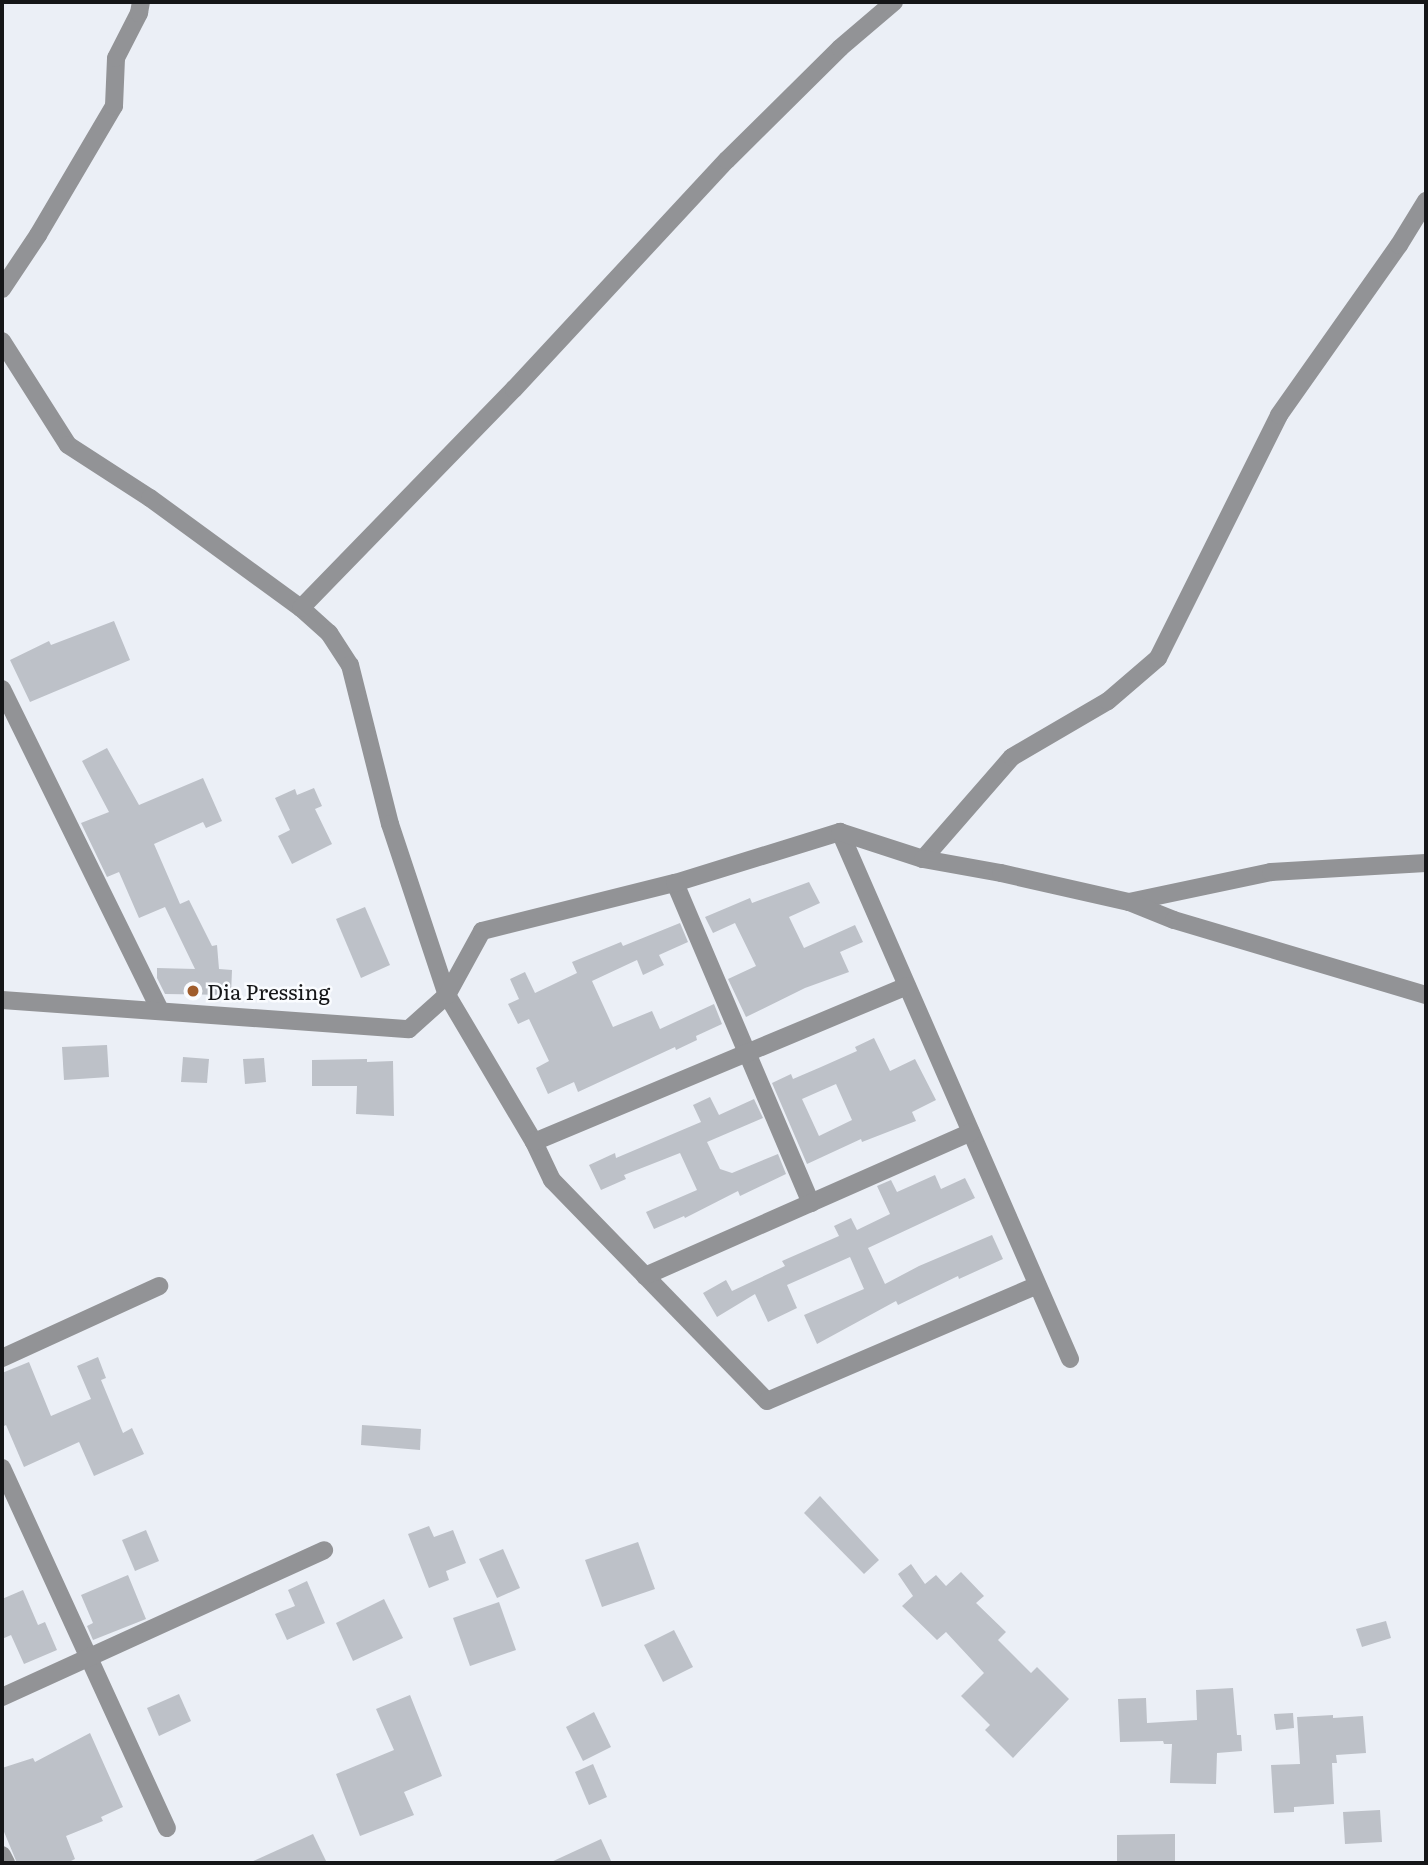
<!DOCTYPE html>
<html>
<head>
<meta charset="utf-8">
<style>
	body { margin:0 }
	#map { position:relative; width:1428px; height:1865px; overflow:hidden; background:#ebeff6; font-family:Literata,serif }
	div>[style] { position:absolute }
	.building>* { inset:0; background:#bdc1c8 }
	.minor>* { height:18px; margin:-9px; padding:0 9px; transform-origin:9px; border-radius:9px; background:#929396 }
	.tertiary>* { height:18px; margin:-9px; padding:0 9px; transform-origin:9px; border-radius:9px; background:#929396 }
	.dots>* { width:19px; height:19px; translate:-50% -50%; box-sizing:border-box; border:4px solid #fafcff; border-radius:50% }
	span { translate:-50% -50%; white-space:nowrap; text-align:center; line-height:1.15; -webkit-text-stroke:5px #fafcff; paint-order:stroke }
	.poi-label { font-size:21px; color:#151618 }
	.left { translate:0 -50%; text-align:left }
	.frame { position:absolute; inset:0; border:4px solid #151618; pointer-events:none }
</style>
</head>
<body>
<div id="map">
	<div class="building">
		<i style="clip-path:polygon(114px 621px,130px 660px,30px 702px,10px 660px,49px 641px,51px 645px)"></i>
		<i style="clip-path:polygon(107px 748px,139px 805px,203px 778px,222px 821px,206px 828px,203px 822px,154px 844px,180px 904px,189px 900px,212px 946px,217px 945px,219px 969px,232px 970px,231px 995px,165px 994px,157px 978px,157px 968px,195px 969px,165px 907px,139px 918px,119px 872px,107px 877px,81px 823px,109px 812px,82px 761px)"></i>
		<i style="clip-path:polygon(314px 788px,322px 806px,315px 809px,332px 844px,292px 864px,278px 836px,290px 830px,275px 798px,295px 789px,297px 795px)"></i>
		<i style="clip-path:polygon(809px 882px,820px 903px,789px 917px,804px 948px,855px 925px,863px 942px,840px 952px,849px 972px,805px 988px,746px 1017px,728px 979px,756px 966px,735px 923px,713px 933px,705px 917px,750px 898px,752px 903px)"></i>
		<i style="clip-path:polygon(365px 907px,390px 965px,361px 978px,336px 919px)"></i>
		<i style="clip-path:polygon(680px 923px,688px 942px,659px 955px,664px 965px,643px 975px,637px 960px,592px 981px,613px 1027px,652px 1011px,660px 1029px,714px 1004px,722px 1024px,696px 1036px,697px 1040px,676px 1050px,675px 1047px,578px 1092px,574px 1082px,548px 1094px,536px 1068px,549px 1061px,529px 1019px,518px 1024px,508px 1004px,519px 999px,510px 979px,525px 972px,535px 993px,577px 973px,572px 962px,621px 942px,623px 946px)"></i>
		<i style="clip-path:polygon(evenodd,874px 1038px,890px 1071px,915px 1059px,936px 1100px,912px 1112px,916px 1121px,862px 1142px,861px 1139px,807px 1164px,772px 1083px,791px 1074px,793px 1079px,821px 1067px,857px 1051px,855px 1047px,874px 1038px,836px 1084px,852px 1120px,819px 1136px,802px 1099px,836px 1084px)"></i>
		<i style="clip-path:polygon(107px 1045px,109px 1077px,64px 1080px,62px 1047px)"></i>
		<i style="clip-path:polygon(183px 1057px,209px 1059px,207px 1083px,181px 1082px)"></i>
		<i style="clip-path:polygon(264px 1058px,266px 1082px,245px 1084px,243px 1059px)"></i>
		<i style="clip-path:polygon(367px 1059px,367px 1062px,393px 1061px,394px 1116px,356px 1114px,357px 1086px,312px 1086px,312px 1060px)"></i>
		<i style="clip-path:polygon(710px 1097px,719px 1115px,754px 1099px,763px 1118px,707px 1142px,720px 1169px,732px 1173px,778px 1154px,786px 1174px,740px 1196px,738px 1191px,685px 1218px,684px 1216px,654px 1229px,646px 1212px,697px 1190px,680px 1153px,624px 1175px,626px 1179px,601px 1190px,589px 1165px,615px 1153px,616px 1158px,701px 1122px,693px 1105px)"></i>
		<i style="clip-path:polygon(935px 1175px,941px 1189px,965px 1178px,975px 1198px,868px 1248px,885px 1284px,919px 1266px,992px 1235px,1003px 1259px,959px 1279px,958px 1276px,898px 1305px,896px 1301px,817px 1344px,804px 1315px,864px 1289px,850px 1257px,787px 1285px,797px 1308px,768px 1322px,755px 1294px,717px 1317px,703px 1293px,726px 1280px,732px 1291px,785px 1266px,782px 1261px,839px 1236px,834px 1226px,851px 1218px,857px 1230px,890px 1214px,877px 1186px,891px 1180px,897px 1192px)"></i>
		<i style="clip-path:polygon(98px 1357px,106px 1378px,101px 1380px,123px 1433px,132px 1428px,144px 1454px,94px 1476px,79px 1442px,24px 1467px,6px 1425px,2px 1427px,2px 1373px,29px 1362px,51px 1416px,91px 1399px,77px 1366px)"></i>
		<i style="clip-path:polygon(362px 1425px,421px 1429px,420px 1450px,361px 1445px)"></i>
		<i style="clip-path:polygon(820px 1496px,879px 1560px,864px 1574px,804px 1513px)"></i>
		<i style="clip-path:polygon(429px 1526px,434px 1537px,453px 1530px,466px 1563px,446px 1571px,449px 1580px,429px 1588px,408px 1534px)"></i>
		<i style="clip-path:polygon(146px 1530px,159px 1561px,135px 1571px,122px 1540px)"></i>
		<i style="clip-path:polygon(638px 1542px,655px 1589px,602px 1607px,585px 1560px)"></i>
		<i style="clip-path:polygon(503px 1549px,520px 1588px,497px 1598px,479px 1559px)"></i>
		<i style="clip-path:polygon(911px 1564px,925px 1584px,936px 1575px,946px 1586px,961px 1572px,984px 1596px,976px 1603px,1006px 1632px,998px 1640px,1031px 1673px,1037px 1667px,1069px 1699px,1013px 1758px,985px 1730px,990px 1725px,961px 1696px,984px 1673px,946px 1632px,937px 1640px,902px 1606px,913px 1596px,898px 1574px)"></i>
		<i style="clip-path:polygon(128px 1575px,146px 1619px,93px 1640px,87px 1626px,93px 1623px,81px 1595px)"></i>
		<i style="clip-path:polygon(307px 1581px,325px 1623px,287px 1640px,275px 1614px,295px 1606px,288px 1590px)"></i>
		<i style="clip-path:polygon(23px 1590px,38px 1625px,45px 1622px,57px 1650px,24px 1664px,11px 1635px,2px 1639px,2px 1599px)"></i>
		<i style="clip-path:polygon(384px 1599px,403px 1638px,353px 1661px,336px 1623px)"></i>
		<i style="clip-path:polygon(499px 1602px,516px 1650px,470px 1666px,453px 1618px)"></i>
		<i style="clip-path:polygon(1386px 1621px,1391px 1638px,1362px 1647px,1356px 1629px)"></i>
		<i style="clip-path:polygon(674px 1630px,693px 1667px,663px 1682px,644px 1645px)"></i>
		<i style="clip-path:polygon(1233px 1688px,1237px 1735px,1241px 1735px,1242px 1751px,1217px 1753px,1216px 1784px,1170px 1783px,1172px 1744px,1164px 1744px,1163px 1741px,1120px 1742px,1118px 1699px,1146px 1698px,1147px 1723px,1197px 1720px,1196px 1690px)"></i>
		<i style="clip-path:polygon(179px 1694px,191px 1721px,159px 1736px,147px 1708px)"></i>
		<i style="clip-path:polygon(410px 1695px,442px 1776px,404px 1792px,414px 1815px,360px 1836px,336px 1774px,394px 1750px,376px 1709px)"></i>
		<i style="clip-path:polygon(594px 1712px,611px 1747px,583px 1761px,566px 1727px)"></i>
		<i style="clip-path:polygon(1293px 1713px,1294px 1728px,1276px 1730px,1274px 1714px)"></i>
		<i style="clip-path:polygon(1333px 1715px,1333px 1718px,1363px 1716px,1366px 1753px,1336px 1755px,1337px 1763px,1332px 1763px,1334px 1804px,1294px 1807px,1294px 1812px,1274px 1813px,1271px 1765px,1300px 1764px,1297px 1717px)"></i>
		<i style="clip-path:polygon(90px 1733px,123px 1807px,101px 1817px,103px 1821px,66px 1836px,75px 1859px,67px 1863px,17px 1863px,2px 1827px,2px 1768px,33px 1758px,35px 1762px)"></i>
		<i style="clip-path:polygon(593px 1764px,607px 1797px,589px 1805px,575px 1772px)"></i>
		<i style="clip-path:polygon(1380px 1810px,1382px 1842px,1345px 1844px,1343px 1812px)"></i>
		<i style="clip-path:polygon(313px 1834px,327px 1863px,249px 1863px)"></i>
		<i style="clip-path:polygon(1175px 1834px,1175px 1863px,1117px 1863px,1117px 1835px)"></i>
		<i style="clip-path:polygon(601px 1839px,612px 1863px,549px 1863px)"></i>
	</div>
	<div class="minor">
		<i style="left:2px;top:289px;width:65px;rotate:-56.3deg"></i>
		<i style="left:38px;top:235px;width:150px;rotate:-59.5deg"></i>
		<i style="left:114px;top:106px;width:48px;rotate:-87.6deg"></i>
		<i style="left:116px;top:58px;width:51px;rotate:-62.9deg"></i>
		<i style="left:139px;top:13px;width:11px;rotate:-80deg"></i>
		<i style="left:2px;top:341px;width:123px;rotate:57.6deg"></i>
		<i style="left:68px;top:445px;width:98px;rotate:32.9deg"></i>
		<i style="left:150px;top:498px;width:187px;rotate:36.1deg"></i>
		<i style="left:301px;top:608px;width:38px;rotate:42deg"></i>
		<i style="left:329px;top:633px;width:38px;rotate:57deg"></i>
		<i style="left:350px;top:665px;width:164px;rotate:75.9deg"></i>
		<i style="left:390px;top:824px;width:180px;rotate:71.6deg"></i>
		<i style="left:447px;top:995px;width:171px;rotate:59.4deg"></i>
		<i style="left:534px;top:1142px;width:42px;rotate:64.7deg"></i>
		<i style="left:552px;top:1180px;width:308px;rotate:45.8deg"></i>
		<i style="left:767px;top:1401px;width:294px;rotate:-23.2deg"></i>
		<i style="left:301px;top:608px;width:305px;rotate:-45.8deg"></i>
		<i style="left:514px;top:389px;width:313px;rotate:-47.1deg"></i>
		<i style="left:727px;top:160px;width:159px;rotate:-44.7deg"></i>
		<i style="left:840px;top:48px;width:71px;rotate:-40.4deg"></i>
		<i style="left:2px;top:689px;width:358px;rotate:63.8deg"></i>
		<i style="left:840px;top:832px;width:575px;rotate:66.42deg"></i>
		<i style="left:923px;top:859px;width:135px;rotate:-48.9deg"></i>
		<i style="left:1012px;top:757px;width:111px;rotate:-30.3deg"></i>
		<i style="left:1108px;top:701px;width:66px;rotate:-40.7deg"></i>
		<i style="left:1158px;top:658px;width:271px;rotate:-63.5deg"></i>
		<i style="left:1279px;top:415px;width:208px;rotate:-54.8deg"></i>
		<i style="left:1399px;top:245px;width:52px;rotate:-58.5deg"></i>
		<i style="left:675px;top:883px;width:348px;rotate:67deg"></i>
		<i style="left:1129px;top:902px;width:145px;rotate:-11.9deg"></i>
		<i style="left:1271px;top:872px;width:155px;rotate:-3.3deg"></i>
		<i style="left:534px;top:1142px;width:404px;rotate:-22.7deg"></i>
		<i style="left:645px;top:1276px;width:356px;rotate:-23.8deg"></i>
		<i style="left:2px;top:1358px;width:173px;rotate:-24.6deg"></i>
		<i style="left:2px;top:1468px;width:396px;rotate:65.4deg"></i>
		<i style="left:2px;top:1697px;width:354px;rotate:-24.5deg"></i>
		<i style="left:2px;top:1855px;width:9px;rotate:63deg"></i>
	</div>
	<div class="tertiary">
		<i style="left:2px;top:1000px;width:408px;rotate:4.1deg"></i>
		<i style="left:409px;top:1029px;width:51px;rotate:-41.8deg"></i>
		<i style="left:447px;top:995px;width:73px;rotate:-61.3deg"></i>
		<i style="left:482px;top:931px;width:199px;rotate:-14deg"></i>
		<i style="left:675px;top:883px;width:173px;rotate:-17.2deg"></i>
		<i style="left:840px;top:832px;width:87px;rotate:18deg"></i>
		<i style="left:923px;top:859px;width:79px;rotate:10.2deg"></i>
		<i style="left:1001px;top:873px;width:131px;rotate:12.8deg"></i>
		<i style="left:1129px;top:902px;width:48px;rotate:21.8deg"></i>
		<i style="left:1174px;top:920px;width:263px;rotate:16.6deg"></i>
	</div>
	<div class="dots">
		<i style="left:193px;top:991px;background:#a05d2c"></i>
	</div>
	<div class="poi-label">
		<span class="left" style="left:207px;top:991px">Dia Pressing</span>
	</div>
	<div class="frame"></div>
</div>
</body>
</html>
